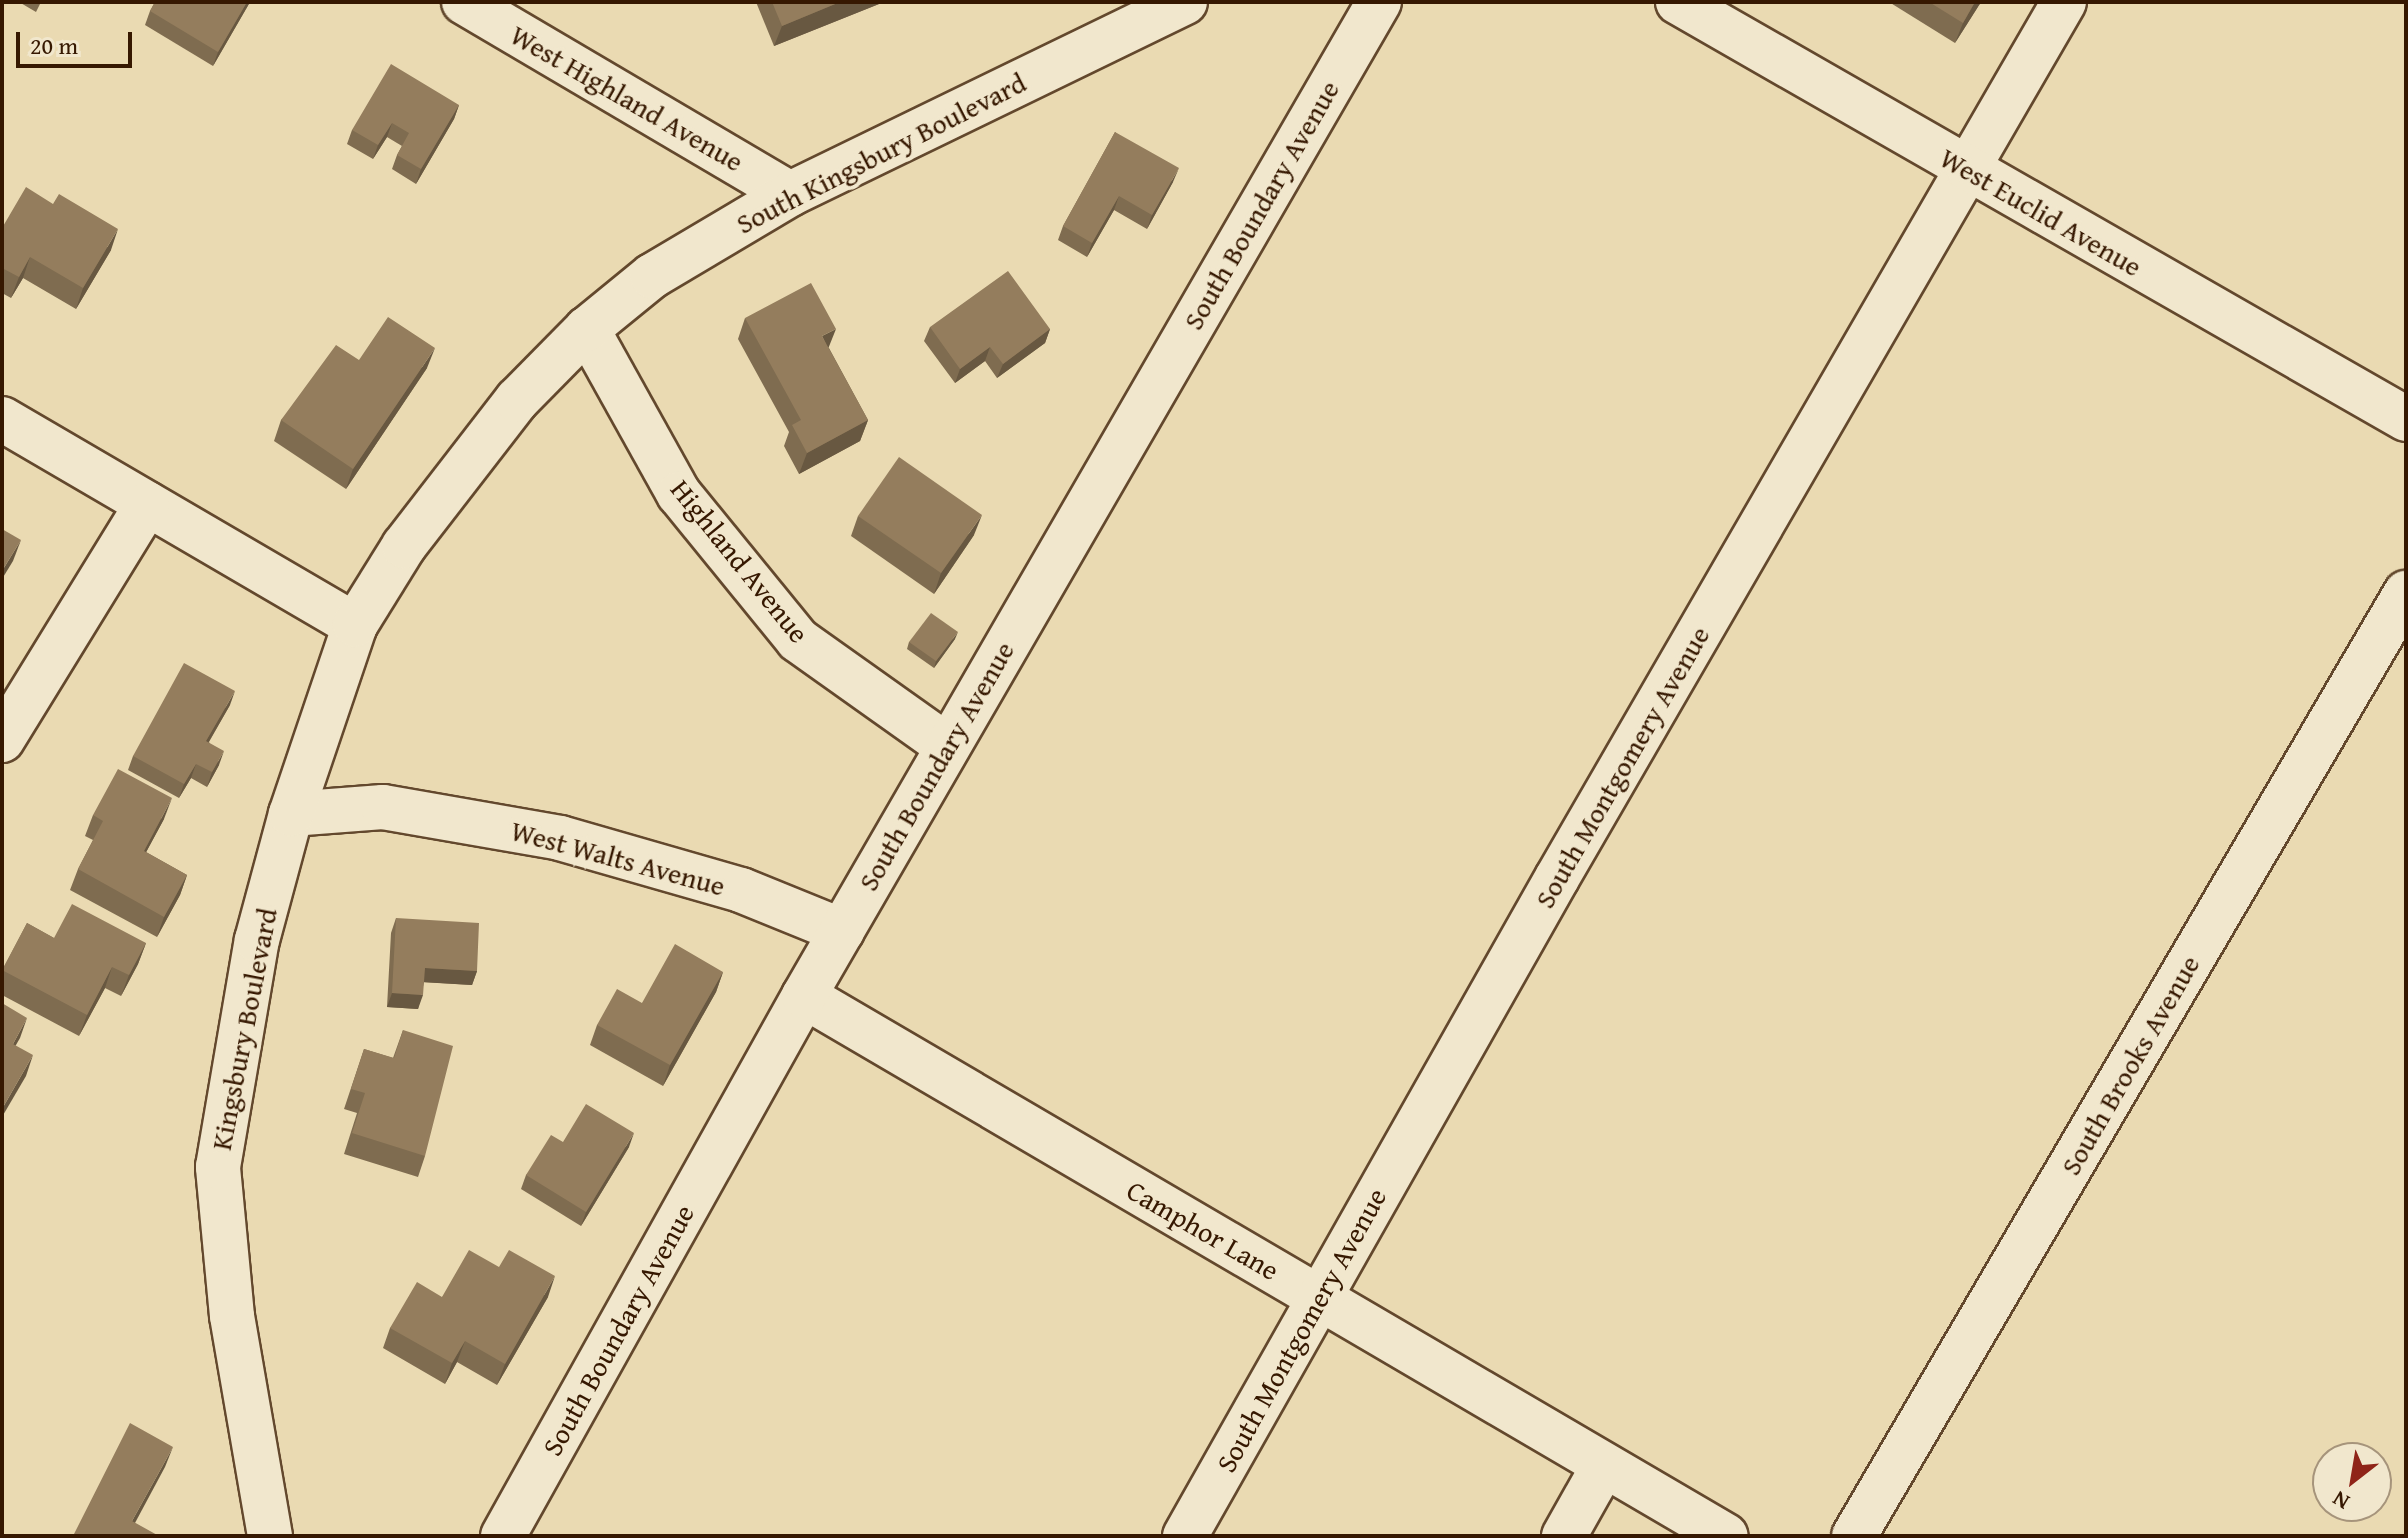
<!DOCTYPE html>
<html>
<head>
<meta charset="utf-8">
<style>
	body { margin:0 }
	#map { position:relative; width:2408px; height:1538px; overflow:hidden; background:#eadab2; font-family:"Gentium Book Plus",serif }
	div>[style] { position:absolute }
	.roads { filter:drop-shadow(2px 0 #63482d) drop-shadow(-2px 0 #63482d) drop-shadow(0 2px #63482d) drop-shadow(0 -2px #63482d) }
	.street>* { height:44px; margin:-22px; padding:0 22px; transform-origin:22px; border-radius:22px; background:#f1e7cd }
	.secondary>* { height:44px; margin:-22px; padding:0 22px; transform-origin:22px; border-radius:22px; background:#f1e7cd }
	.wall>* { inset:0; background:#7f6c50 }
	.shaded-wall>* { inset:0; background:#685841 }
	.building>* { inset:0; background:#947d5d }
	span { translate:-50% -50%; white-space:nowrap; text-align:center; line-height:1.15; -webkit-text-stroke:8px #f1e7cd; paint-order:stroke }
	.street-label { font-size:28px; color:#361801 }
	.frame { position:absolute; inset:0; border:4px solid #361801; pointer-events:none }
	.north { position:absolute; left:2312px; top:1442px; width:80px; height:80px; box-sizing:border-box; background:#f1e7cd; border:2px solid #a6947b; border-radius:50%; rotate:211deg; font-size:22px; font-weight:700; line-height:32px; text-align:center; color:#361801 }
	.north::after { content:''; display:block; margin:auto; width:28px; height:36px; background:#8f2418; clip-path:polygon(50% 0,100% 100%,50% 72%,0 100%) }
	.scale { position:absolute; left:16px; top:32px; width:116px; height:36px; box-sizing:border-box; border:4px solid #361801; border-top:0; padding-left:10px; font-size:24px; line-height:28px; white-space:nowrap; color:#361801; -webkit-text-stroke:6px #f1e7cd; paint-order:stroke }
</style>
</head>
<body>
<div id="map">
	<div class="roads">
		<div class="street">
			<i style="left:464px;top:2px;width:378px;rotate:30.5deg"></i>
			<i style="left:587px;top:329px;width:189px;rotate:60.9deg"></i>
			<i style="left:679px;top:494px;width:188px;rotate:50.8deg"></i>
			<i style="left:798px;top:640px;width:183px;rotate:35.4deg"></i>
			<i style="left:2px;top:419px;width:409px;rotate:30.3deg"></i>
			<i style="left:2px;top:740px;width:277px;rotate:-58.4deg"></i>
			<i style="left:291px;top:814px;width:92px;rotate:-4.4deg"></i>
			<i style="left:383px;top:807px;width:180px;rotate:9.9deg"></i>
			<i style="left:560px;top:838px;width:188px;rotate:16deg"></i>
			<i style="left:741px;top:890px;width:109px;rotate:22.1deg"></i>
			<i style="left:804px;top:996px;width:1068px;rotate:30.36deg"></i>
			<i style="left:270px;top:1536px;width:223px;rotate:-99.8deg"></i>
			<i style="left:232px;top:1316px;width:150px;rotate:-95.4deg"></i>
			<i style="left:218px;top:1167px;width:230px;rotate:-80.3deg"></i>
			<i style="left:257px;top:940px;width:131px;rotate:-74.9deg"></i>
			<i style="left:291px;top:814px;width:200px;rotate:-71.3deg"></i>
			<i style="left:355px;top:625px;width:93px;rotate:-58.2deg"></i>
			<i style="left:404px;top:546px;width:185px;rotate:-52.3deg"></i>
			<i style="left:517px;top:400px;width:100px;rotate:-45.4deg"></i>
			<i style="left:587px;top:329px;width:84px;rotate:-39.2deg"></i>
			<i style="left:652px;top:276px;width:161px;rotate:-30.7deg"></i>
			<i style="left:790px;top:194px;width:439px;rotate:-25.9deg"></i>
			<i style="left:1185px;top:1536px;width:756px;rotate:-60.52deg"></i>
			<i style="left:1557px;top:878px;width:1012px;rotate:-59.94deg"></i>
			<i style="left:1564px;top:1536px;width:81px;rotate:-60.6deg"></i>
			<i style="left:1854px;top:1536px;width:1093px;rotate:-59.66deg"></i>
		</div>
		<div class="secondary">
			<i style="left:1678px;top:2px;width:839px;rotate:29.8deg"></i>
			<i style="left:503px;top:1536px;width:618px;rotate:-60.86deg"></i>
			<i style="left:804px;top:996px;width:1148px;rotate:-59.95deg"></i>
		</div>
	</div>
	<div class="wall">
		<i style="clip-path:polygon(19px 2px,41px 2px,36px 12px)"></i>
		<i style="clip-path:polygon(155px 2px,250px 2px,213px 66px,145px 25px,150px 11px)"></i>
		<i style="clip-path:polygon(756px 2px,884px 2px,774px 46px)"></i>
		<i style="clip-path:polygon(1889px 2px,1981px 2px,1955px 43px)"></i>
		<i style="clip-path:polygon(459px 105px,454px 119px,416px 184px,392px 169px,397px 155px,402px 146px,387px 137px,373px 159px,347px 144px,352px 130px)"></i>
		<i style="clip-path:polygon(1115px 132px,1173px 182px,1147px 229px,1114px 210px,1087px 257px,1058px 240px,1063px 226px)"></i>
		<i style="clip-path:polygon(53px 204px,111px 250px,76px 309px,23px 278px,11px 298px,2px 293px,2px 228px)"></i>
		<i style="clip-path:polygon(745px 318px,829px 348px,868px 420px,860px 441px,799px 474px,784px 446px,789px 432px,738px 339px)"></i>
		<i style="clip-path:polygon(930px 327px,1050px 329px,1045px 343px,997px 378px,985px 361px,955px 383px,924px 341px)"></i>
		<i style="clip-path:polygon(359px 360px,427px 368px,346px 489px,274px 441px,281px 420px)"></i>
		<i style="clip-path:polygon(858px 516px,974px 535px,934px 594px,851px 536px)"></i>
		<i style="clip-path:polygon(955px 639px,934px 668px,907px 649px,909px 642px)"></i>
		<i style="clip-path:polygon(230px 705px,209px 742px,219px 765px,207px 787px,191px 778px,179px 798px,128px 770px,133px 756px)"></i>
		<i style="clip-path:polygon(93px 815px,164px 819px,146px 852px,187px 875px,180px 895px,157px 937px,70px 890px,78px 869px,93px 840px,85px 836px)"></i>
		<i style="clip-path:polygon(396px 918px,477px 971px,472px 985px,424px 982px,418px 1009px,387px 1007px,391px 933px)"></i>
		<i style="clip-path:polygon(27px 923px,54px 938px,146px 943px,138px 964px,121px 996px,105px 988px,79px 1036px,2px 995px,2px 971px)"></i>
		<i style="clip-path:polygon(723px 972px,716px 992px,663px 1086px,590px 1045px,597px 1025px,642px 1003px)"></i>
		<i style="clip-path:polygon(403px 1030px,425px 1156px,418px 1177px,344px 1154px,357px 1113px,344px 1109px,364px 1049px,393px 1058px)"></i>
		<i style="clip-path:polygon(563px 1142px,629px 1147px,581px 1226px,521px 1189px,526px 1175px)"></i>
		<i style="clip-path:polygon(499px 1267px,548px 1297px,497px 1385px,457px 1362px,445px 1384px,383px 1348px,390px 1328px,442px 1297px)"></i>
	</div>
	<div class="shaded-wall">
		<i style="clip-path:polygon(247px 2px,250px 2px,213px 66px,218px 52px)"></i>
		<i style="clip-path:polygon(840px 2px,884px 2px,774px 46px,782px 26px)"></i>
		<i style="clip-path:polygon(1975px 2px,1981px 2px,1955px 43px,1963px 23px)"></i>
		<i style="clip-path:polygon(459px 105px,454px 119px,416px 184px,421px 169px)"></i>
		<i style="clip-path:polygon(392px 123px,387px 137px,373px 159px,378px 145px)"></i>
		<i style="clip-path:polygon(1179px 168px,1173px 182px,1147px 229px,1152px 215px)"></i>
		<i style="clip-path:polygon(1119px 196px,1114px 210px,1087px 257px,1092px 243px)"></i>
		<i style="clip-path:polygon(118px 229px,111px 250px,76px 309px,83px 288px)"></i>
		<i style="clip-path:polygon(30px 257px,23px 278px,11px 298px,19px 277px)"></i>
		<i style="clip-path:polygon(836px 329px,828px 349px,822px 336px)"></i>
		<i style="clip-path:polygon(1050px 329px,1045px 343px,997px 378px,1003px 364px)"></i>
		<i style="clip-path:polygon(990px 347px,985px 361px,955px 383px,960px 369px)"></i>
		<i style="clip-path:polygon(435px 348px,427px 368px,346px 489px,353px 469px)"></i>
		<i style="clip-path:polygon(868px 420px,860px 441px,799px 474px,807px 453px)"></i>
		<i style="clip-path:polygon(982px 515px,974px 535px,934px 594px,941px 573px)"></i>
		<i style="clip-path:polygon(21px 540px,13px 561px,2px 579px,2px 571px)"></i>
		<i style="clip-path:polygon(958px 632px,955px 639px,934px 668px,936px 661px)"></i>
		<i style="clip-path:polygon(235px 691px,230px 705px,201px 755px,206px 741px)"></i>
		<i style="clip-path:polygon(224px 751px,219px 765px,207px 787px,212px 772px)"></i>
		<i style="clip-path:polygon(196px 764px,191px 778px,179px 798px,184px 784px)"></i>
		<i style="clip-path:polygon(172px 798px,164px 819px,136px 871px,144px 851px)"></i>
		<i style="clip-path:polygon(187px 875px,180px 895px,157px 937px,164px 917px)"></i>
		<i style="clip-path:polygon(146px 943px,138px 964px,121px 996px,129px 975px)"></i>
		<i style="clip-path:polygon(112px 967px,105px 988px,79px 1036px,87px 1015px)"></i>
		<i style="clip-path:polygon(425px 968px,477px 971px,472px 985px,420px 982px)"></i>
		<i style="clip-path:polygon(723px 972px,716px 992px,663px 1086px,670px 1065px)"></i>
		<i style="clip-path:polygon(392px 993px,423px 995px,418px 1009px,387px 1007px)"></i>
		<i style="clip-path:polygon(27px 1018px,20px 1038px,5px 1064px,13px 1044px)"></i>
		<i style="clip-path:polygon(33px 1055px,26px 1076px,2px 1117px,2px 1109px)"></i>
		<i style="clip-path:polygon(634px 1133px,629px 1147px,581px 1226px,586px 1212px)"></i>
		<i style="clip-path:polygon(555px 1276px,548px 1297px,497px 1385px,505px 1364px)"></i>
		<i style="clip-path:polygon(465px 1341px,457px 1362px,445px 1384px,452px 1363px)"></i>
		<i style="clip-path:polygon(173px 1447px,165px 1467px,128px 1536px,132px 1521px)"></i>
	</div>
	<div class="building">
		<i style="clip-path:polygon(155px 2px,247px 2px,218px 52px,150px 11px)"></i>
		<i style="clip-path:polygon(772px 2px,840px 2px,782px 26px)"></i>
		<i style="clip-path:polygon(1929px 2px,1975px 2px,1963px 23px)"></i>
		<i style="clip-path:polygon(391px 64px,459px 105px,421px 169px,397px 155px,409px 133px,392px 123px,378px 145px,352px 130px)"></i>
		<i style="clip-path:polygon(1115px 132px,1179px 168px,1152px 215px,1119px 196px,1092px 243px,1063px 226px)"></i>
		<i style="clip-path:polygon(26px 187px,53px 204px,59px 194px,118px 229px,83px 288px,30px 257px,19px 277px,2px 268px,2px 228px)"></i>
		<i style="clip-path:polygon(1008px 271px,1050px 329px,1003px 364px,990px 347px,960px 369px,930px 327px)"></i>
		<i style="clip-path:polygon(811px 283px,836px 329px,822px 336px,868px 420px,807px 453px,792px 425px,801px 420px,745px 318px)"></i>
		<i style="clip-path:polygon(388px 317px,435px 348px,353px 469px,281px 420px,336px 345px,359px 360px)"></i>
		<i style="clip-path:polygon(899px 457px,982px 515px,941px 573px,858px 516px)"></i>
		<i style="clip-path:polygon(2px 529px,21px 540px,2px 571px)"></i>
		<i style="clip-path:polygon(931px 613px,958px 632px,936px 661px,909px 642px)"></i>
		<i style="clip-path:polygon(184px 663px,235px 691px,206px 741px,224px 751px,212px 772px,196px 764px,184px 784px,133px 756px)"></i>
		<i style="clip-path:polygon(118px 769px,172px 798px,144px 851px,187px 875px,164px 917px,78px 869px,103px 821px,93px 815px)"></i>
		<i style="clip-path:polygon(72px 904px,146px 943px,129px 975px,112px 967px,87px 1015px,2px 970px,27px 923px,54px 938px)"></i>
		<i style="clip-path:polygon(396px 918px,479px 923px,477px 971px,425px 968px,423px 995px,392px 993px)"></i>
		<i style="clip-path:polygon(675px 944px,723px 972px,670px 1065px,597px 1025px,617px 989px,642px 1003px)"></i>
		<i style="clip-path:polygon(2px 1003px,27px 1018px,13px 1044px,33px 1055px,2px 1109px)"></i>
		<i style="clip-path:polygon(403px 1030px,453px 1046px,425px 1156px,352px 1133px,365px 1093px,351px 1089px,364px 1049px,394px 1058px)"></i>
		<i style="clip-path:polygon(586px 1104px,634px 1133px,586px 1212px,526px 1175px,551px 1135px,563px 1142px)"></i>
		<i style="clip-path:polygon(469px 1250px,499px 1267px,509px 1250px,555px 1276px,505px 1364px,465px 1341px,452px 1363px,390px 1328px,417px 1282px,442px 1297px)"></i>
		<i style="clip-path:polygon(130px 1423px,173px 1447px,132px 1521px,159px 1536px,73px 1536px)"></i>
	</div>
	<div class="street-label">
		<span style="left:627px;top:98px;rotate:30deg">West Highland Avenue</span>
		<span style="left:881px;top:153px;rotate:-27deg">South Kingsbury Boulevard</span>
		<span style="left:1261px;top:205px;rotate:-60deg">South Boundary Avenue</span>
		<span style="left:2041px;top:212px;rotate:30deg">West Euclid Avenue</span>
		<span style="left:740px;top:561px;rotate:51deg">Highland Avenue</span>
		<span style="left:936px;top:766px;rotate:-60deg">South Boundary Avenue</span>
		<span style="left:1622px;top:767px;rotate:-60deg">South Montgomery Avenue</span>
		<span style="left:618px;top:858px;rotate:15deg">West Walts Avenue</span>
		<span style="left:244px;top:1029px;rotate:-79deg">Kingsbury Boulevard</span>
		<span style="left:2130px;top:1065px;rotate:-60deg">South Brooks Avenue</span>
		<span style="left:1203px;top:1230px;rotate:30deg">Camphor Lane</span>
		<span style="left:618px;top:1330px;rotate:-61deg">South Boundary Avenue</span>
		<span style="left:1301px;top:1330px;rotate:-61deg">South Montgomery Avenue</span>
	</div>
	<div class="frame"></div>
	<div class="north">N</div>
	<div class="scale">20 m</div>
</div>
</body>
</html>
